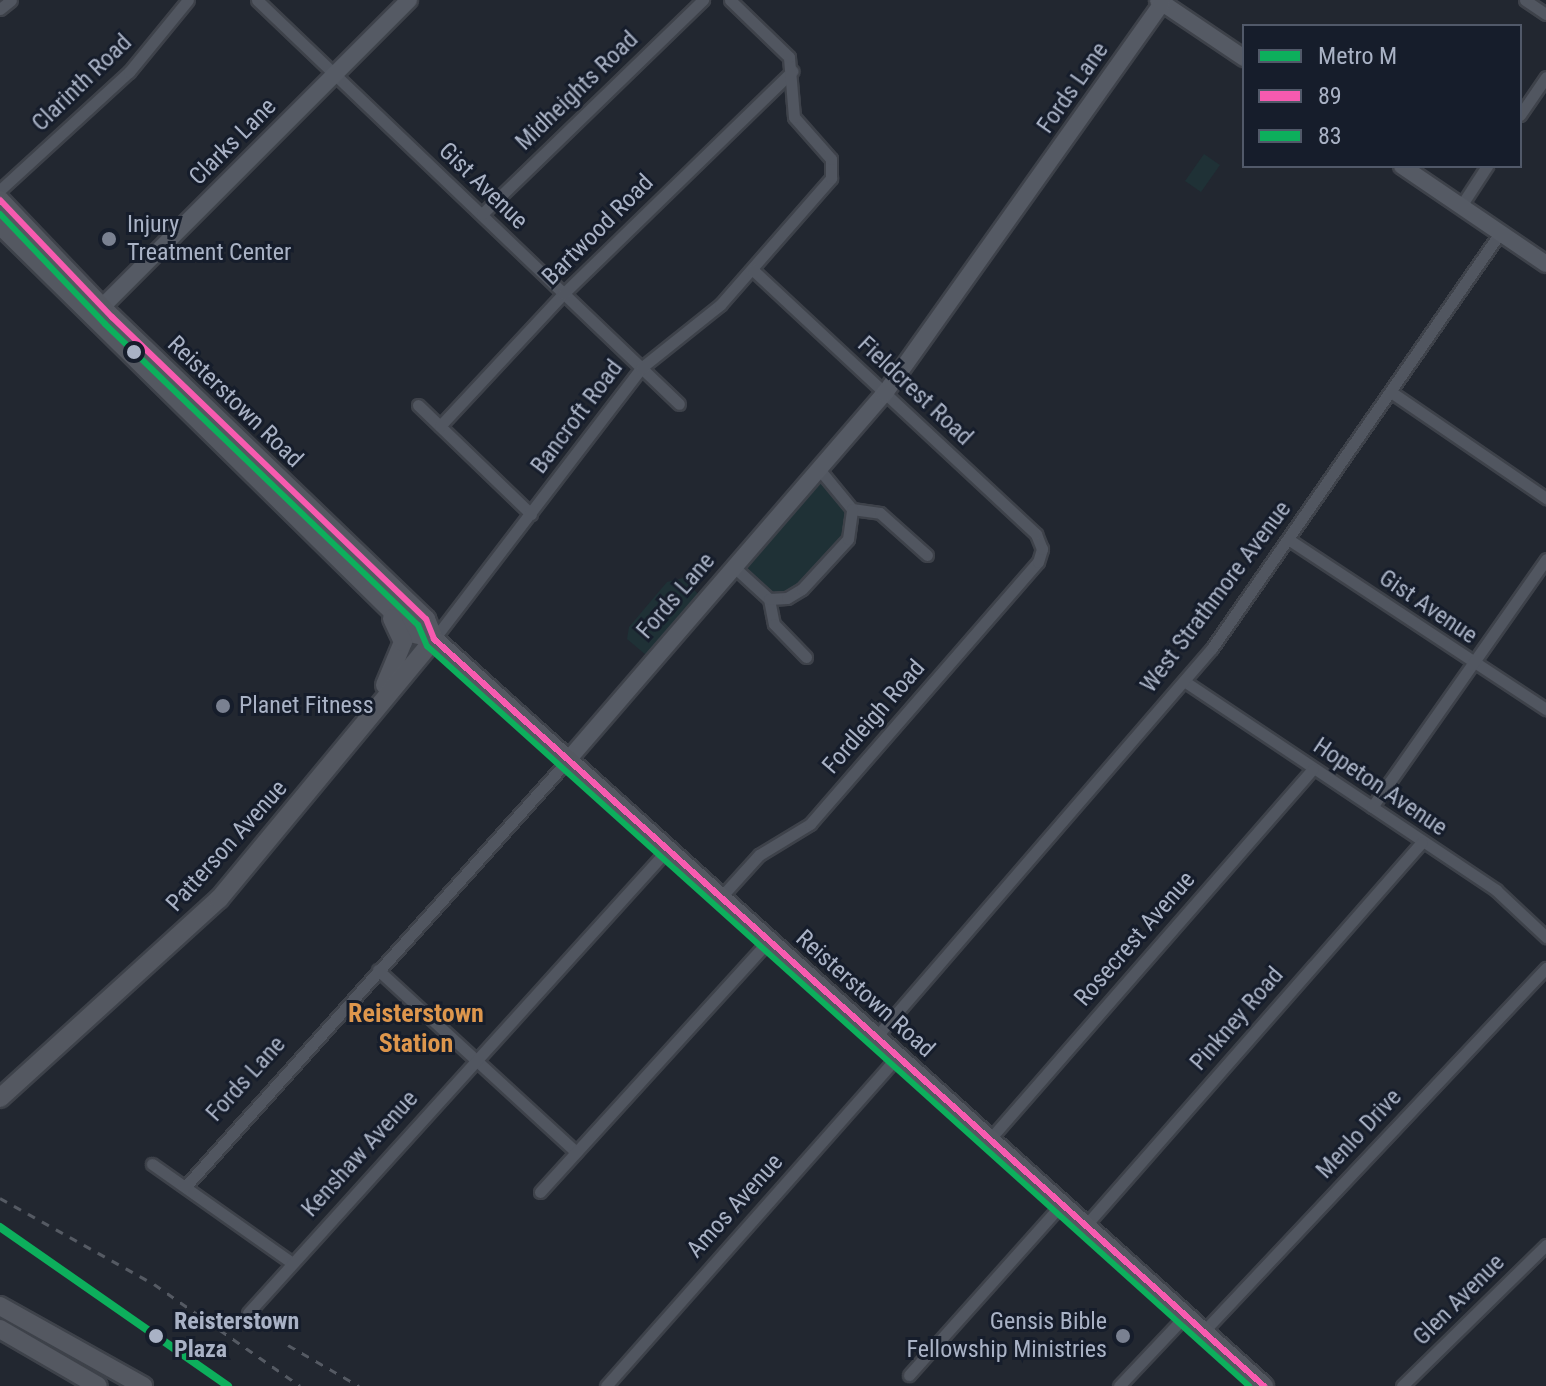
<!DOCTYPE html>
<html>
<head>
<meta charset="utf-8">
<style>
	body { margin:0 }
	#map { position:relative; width:1546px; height:1386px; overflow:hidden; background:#222730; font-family:"Roboto Condensed",sans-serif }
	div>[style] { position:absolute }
	.green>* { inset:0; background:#1f3136 }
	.roads { filter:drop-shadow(2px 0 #3e424a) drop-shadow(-2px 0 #3e424a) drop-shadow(0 2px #3e424a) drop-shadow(0 -2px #3e424a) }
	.street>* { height:11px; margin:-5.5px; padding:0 5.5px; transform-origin:5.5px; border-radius:5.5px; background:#515660 }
	.secondary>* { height:16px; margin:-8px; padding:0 8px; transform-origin:8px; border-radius:8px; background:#555a64 }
	.primary>* { height:18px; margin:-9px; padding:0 9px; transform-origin:9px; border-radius:9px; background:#545861 }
	.rail>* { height:3px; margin-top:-1.5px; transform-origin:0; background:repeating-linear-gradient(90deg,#555a63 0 8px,transparent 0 16px) }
	.bus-1>* { height:6px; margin:-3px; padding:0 3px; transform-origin:3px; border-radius:3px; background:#f75aaf }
	.bus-2>* { height:6px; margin:-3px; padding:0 3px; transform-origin:3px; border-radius:3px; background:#0daf5c }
	.metro-1>* { height:8px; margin:-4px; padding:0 4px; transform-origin:4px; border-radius:4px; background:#0daf5c }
	.dots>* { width:22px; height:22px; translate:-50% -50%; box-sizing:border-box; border:4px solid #161d2b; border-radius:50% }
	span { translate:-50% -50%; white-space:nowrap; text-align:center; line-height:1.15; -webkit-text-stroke:6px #161d2b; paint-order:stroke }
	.street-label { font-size:24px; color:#a9b2c5 }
	.poi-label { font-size:24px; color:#a9b2c5 }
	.left { translate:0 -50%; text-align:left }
	.right { translate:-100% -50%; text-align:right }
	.stop-label { font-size:24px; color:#a9b2c5; font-weight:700 }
	.neighbourhood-label { font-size:26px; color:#dd964c; font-weight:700 }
	.legend { position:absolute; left:1242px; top:24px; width:280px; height:144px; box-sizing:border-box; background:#161d2b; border:2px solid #515969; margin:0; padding:10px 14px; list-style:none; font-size:24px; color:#a9b2c5 }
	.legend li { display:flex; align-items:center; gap:16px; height:40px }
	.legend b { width:40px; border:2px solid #515969 }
</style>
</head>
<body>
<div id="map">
	<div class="green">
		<i style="clip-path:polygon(1204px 154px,1220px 165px,1201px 192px,1185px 181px)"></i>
		<i style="clip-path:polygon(822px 475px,846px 508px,847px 533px,790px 594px,772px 596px,743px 570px)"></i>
		<i style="clip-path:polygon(683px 578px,699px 595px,646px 655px,627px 639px,629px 627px,667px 582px)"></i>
	</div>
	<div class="roads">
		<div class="street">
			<i style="left:257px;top:0;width:584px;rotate:43.75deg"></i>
			<i style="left:1525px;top:0;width:25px;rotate:34deg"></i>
			<i style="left:0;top:9px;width:14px;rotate:-39deg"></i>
			<i style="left:1520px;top:115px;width:46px;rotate:-55.6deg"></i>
			<i style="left:0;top:190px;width:175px;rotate:-42.5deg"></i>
			<i style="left:129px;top:72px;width:93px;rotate:-50.7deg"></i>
			<i style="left:1461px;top:206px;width:48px;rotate:-57deg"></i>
			<i style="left:482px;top:214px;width:308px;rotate:-44.1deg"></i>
			<i style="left:1391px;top:392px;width:188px;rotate:34.4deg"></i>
			<i style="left:418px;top:405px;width:157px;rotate:44deg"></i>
			<i style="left:440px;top:426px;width:180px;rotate:-47deg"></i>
			<i style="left:563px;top:294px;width:320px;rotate:-44.2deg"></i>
			<i style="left:819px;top:469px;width:52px;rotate:50.5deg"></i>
			<i style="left:852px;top:509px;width:28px;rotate:8deg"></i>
			<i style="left:880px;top:513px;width:63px;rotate:41.8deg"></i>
			<i style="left:1288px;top:539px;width:309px;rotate:33.4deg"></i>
			<i style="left:733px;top:566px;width:49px;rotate:42.5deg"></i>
			<i style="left:769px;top:599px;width:25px;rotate:79deg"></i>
			<i style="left:774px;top:624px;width:46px;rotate:45.9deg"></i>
			<i style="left:769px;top:599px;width:18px;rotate:-3deg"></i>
			<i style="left:787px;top:598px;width:17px;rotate:-31deg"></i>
			<i style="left:802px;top:589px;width:68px;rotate:-47.4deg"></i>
			<i style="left:848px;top:539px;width:30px;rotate:-82deg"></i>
			<i style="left:434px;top:639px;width:341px;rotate:-52.6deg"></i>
			<i style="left:641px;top:368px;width:101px;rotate:-38.6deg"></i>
			<i style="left:720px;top:305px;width:169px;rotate:-48.8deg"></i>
			<i style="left:831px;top:178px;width:19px;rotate:-90deg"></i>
			<i style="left:831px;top:159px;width:56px;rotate:-131.4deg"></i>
			<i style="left:794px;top:117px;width:60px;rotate:-94.8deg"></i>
			<i style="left:789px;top:57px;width:82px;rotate:-136deg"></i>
			<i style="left:1184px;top:681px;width:376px;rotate:33.8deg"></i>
			<i style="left:1496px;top:890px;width:69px;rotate:43.2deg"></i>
			<i style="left:1372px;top:807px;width:303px;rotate:-54.9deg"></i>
			<i style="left:721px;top:897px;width:57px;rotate:-47.9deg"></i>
			<i style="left:759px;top:855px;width:60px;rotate:-31.3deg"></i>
			<i style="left:810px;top:824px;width:347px;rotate:-49deg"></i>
			<i style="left:1038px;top:562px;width:14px;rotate:-73deg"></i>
			<i style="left:1042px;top:549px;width:16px;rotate:-112deg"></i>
			<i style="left:1036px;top:534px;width:387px;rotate:-137deg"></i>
			<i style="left:378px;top:970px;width:269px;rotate:42.6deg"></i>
			<i style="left:876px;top:1037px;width:514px;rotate:-49.18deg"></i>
			<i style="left:1212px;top:648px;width:505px;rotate:-55.24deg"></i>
			<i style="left:990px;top:1139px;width:491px;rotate:-48.9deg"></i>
			<i style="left:152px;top:1164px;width:170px;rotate:35.2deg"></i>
			<i style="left:185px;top:1187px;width:574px;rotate:-48.11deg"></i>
			<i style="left:540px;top:1192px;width:341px;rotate:-47.7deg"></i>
			<i style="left:1086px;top:1225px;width:509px;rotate:-48.74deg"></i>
			<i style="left:248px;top:1313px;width:626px;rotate:-47.85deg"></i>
			<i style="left:1204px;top:1331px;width:499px;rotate:-46.7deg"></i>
			<i style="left:909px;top:1375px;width:229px;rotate:-48.2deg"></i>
			<i style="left:606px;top:1386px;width:441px;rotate:-48.5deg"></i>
			<i style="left:1119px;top:1386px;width:98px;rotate:-46.7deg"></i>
			<i style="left:1402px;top:1386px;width:202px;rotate:-44.4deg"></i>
		</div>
		<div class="secondary">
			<i style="left:1158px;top:0;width:104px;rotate:34deg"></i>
			<i style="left:1402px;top:166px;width:174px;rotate:34.2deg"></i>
			<i style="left:95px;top:314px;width:444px;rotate:-45deg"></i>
			<i style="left:568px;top:760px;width:485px;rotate:-49.2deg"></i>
			<i style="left:885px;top:393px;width:478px;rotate:-54.6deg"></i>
		</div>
		<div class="primary">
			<i style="left:0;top:200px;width:162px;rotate:46.3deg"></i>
			<i style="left:112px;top:317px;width:436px;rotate:43.9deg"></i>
			<i style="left:426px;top:619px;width:22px;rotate:68deg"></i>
			<i style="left:434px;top:639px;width:1117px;rotate:41.99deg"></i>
			<i style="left:0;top:225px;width:583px;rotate:44.58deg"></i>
			<i style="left:415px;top:634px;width:20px;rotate:15deg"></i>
			<i style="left:385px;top:685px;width:47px;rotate:-67.3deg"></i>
			<i style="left:403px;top:642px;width:26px;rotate:-115deg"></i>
			<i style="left:0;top:1098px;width:296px;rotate:-42.3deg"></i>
			<i style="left:219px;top:899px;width:337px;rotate:-50.4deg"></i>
			<i style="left:0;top:1306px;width:164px;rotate:29.2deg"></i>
			<i style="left:0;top:1329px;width:113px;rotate:30.2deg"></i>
		</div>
	</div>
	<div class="rail">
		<i style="left:0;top:1198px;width:176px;rotate:29.2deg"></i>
		<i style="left:154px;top:1284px;width:178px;rotate:34.9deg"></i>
		<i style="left:288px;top:1345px;width:82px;rotate:30deg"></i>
	</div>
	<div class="bus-1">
		<i style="left:0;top:200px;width:162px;rotate:46.3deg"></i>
		<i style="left:112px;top:317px;width:436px;rotate:43.9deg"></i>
		<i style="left:426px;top:619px;width:22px;rotate:68deg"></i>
		<i style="left:434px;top:639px;width:1117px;rotate:41.99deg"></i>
	</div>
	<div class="bus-2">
		<i style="left:0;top:214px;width:152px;rotate:46.3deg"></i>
		<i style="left:105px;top:324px;width:434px;rotate:43.9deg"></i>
		<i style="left:418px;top:625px;width:23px;rotate:67deg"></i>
		<i style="left:427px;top:646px;width:1106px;rotate:41.99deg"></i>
	</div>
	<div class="metro-1">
		<i style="left:0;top:1227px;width:278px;rotate:34.9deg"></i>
	</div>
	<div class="dots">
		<i style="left:109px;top:239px;background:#7a8191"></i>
		<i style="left:134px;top:352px;background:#a9b2c5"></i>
		<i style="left:223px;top:706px;background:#7a8191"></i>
		<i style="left:156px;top:1336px;background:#a9b2c5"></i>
		<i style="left:1123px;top:1336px;background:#7a8191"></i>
	</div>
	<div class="street-label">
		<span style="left:82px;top:83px;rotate:-44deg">Clarinth Road</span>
		<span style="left:1073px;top:88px;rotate:-55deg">Fords Lane</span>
		<span style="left:577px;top:91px;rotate:-44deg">Midheights Road</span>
		<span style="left:233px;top:142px;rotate:-45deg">Clarks Lane</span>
		<span style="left:483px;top:186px;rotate:44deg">Gist Avenue</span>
		<span style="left:598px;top:230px;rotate:-45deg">Bartwood Road</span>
		<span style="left:915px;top:391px;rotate:43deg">Fieldcrest Road</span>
		<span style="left:235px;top:402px;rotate:44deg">Reisterstown Road</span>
		<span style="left:577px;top:417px;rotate:-53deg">Bancroft Road</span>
		<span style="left:676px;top:596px;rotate:-49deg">Fords Lane</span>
		<span style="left:1216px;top:597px;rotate:-53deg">West Strathmore Avenue</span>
		<span style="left:1428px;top:607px;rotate:34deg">Gist Avenue</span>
		<span style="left:874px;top:717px;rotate:-49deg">Fordleigh Road</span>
		<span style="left:1380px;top:787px;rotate:34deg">Hopeton Avenue</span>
		<span style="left:227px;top:846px;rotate:-48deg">Patterson Avenue</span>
		<span style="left:1135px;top:939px;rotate:-49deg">Rosecrest Avenue</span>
		<span style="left:865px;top:994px;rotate:42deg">Reisterstown Road</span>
		<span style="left:1237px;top:1019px;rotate:-49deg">Pinkney Road</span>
		<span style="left:246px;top:1079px;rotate:-48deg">Fords Lane</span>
		<span style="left:1359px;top:1134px;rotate:-47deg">Menlo Drive</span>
		<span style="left:360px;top:1154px;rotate:-48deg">Kenshaw Avenue</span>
		<span style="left:735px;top:1206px;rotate:-48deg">Amos Avenue</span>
		<span style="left:1459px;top:1300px;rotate:-45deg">Glen Avenue</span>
	</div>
	<div class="poi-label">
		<span class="left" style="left:127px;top:239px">Injury<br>Treatment Center</span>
		<span class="left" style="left:239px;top:706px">Planet Fitness</span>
		<span class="right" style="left:1107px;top:1336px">Gensis Bible<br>Fellowship Ministries</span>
	</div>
	<div class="stop-label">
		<span class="left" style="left:174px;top:1336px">Reisterstown<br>Plaza</span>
	</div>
	<div class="neighbourhood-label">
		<span style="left:416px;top:1029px">Reisterstown<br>Station</span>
	</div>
	<ul class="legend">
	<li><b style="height:10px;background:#0daf5c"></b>Metro M</li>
	<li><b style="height:10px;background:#f75aaf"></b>89</li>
	<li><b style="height:10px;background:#0daf5c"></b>83</li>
	</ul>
</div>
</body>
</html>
